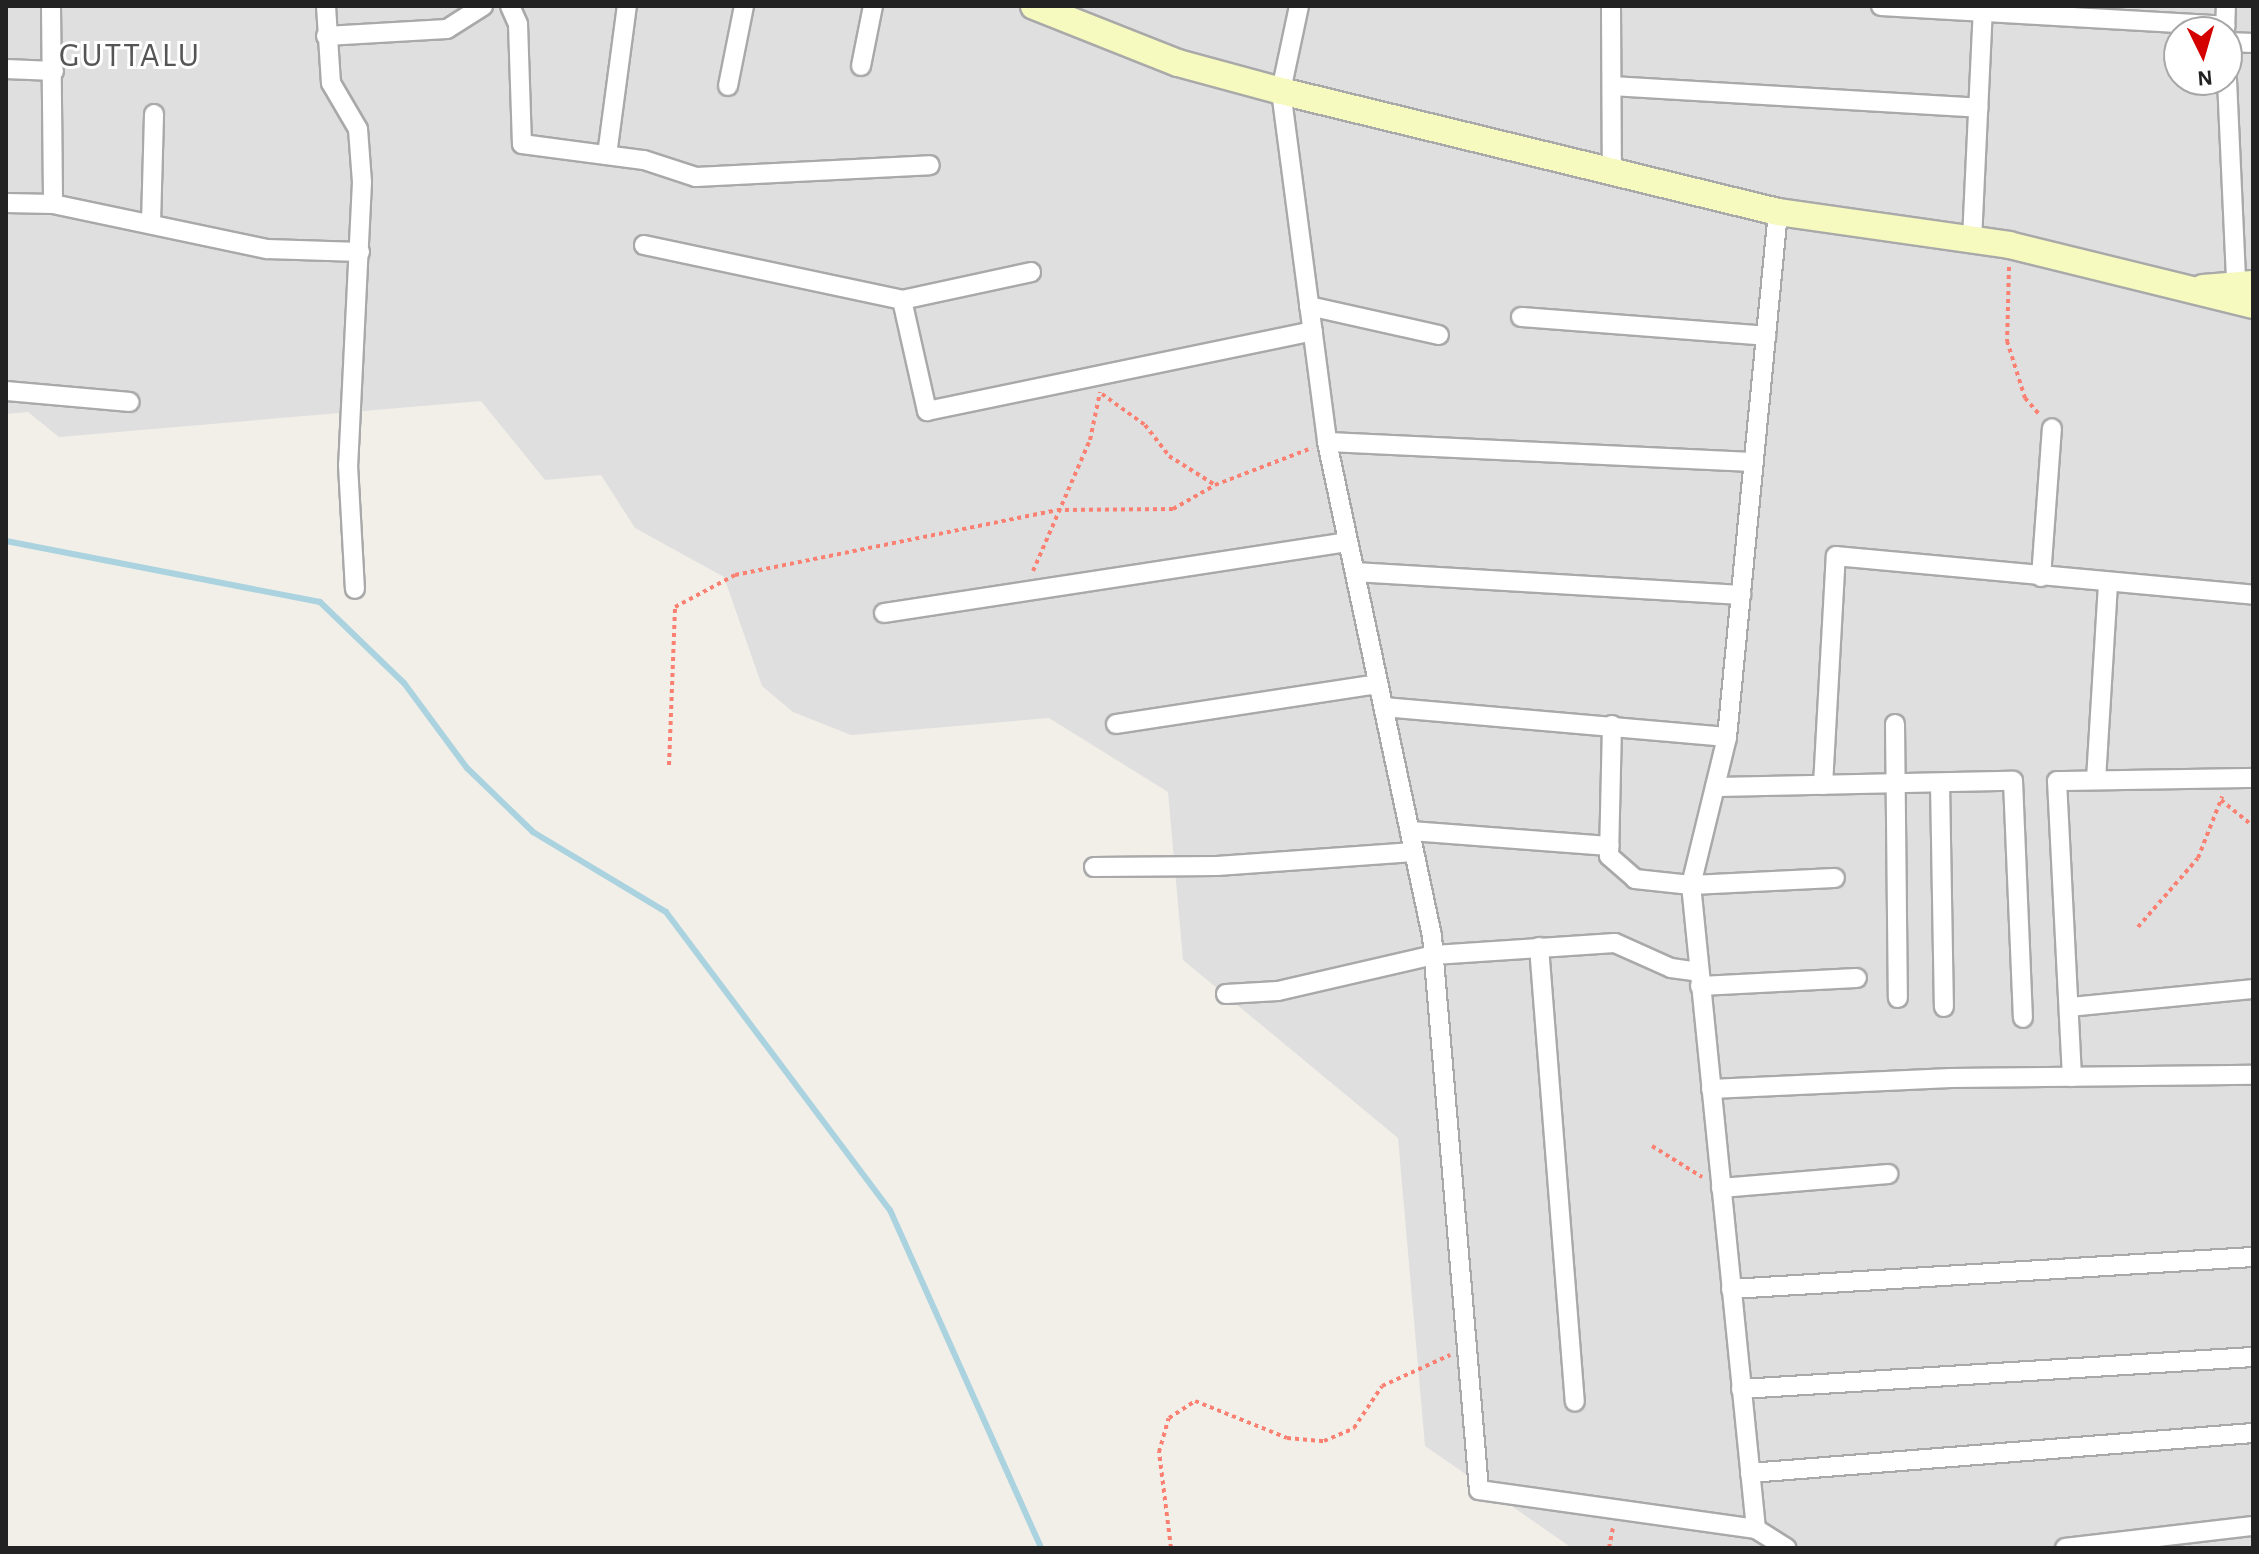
<!DOCTYPE html>
<html>
<head>
<meta charset="utf-8">
<style>
	body { margin:0 }
	#map { position:relative; width:2259px; height:1554px; overflow:hidden; background:#f2efe9; font-family:"Alegreya Sans",sans-serif }
	div>[style] { position:absolute }
	.residential>* { inset:0; background:#e0dfdf }
	.stream>* { height:6px; margin:-3px; padding:0 3px; transform-origin:3px; border-radius:3px; background:#aad3df }
	.path>* { height:4px; margin-top:-2px; transform-origin:0; background:repeating-linear-gradient(90deg,#fa8072 0 4px,transparent 0 8px) }
	.roads { filter:drop-shadow(2px 0 #a9a9a9) drop-shadow(-2px 0 #a9a9a9) drop-shadow(0 2px #a9a9a9) drop-shadow(0 -2px #a9a9a9) }
	.minor>* { height:18px; margin:-9px; padding:0 9px; transform-origin:9px; border-radius:9px; background:#fff }
	.secondary>* { height:26px; margin:-13px; padding:0 13px; transform-origin:13px; border-radius:13px; background:#f7fabf }
	span { translate:-50% -50%; white-space:nowrap; text-align:center; line-height:1.15; -webkit-text-stroke:6px #fff; paint-order:stroke }
	.quarter-label { font-size:34px; color:#555; letter-spacing:2px }
	.frame { position:absolute; inset:0; border:8px solid #222; pointer-events:none }
	.north { position:absolute; left:2163px; top:16px; width:80px; height:80px; box-sizing:border-box; background:#fff; border:2px solid #a7a7a7; border-radius:50%; rotate:175deg; font-size:22px; font-weight:700; line-height:32px; text-align:center; color:#222 }
	.north::after { content:''; display:block; margin:auto; width:28px; height:36px; background:#d40000; clip-path:polygon(50% 0,100% 100%,50% 72%,0 100%) }
</style>
</head>
<body>
<div id="map">
	<div class="residential">
		<i style="clip-path:polygon(evenodd,6px 6px,2253px 6px,2253px 1548px,1572px 1548px,1425px 1446px,1398px 1138px,1183px 960px,1168px 792px,1049px 718px,851px 735px,793px 712px,762px 686px,724px 577px,635px 528px,601px 475px,545px 480px,481px 401px,59px 437px,28px 412px,6px 414px,6px 6px,2179px 32px,2227px 32px,2227px 80px,2179px 80px,2179px 32px)"></i>
	</div>
	<div class="stream">
		<i style="left:6px;top:541px;width:320px;rotate:11deg"></i>
		<i style="left:320px;top:602px;width:117px;rotate:44deg"></i>
		<i style="left:404px;top:683px;width:106px;rotate:53.5deg"></i>
		<i style="left:467px;top:768px;width:92px;rotate:44.1deg"></i>
		<i style="left:533px;top:832px;width:155px;rotate:31deg"></i>
		<i style="left:666px;top:912px;width:373px;rotate:53.1deg"></i>
		<i style="left:890px;top:1210px;width:370px;rotate:65.9deg"></i>
	</div>
	<div class="path">
		<i style="left:2009px;top:267px;width:74px;rotate:91.5deg"></i>
		<i style="left:2007px;top:341px;width:60px;rotate:72.5deg"></i>
		<i style="left:2025px;top:398px;width:21px;rotate:49deg"></i>
		<i style="left:1102px;top:394px;width:53px;rotate:35.8deg"></i>
		<i style="left:1145px;top:425px;width:39px;rotate:52deg"></i>
		<i style="left:1169px;top:456px;width:54px;rotate:32.2deg"></i>
		<i style="left:1215px;top:485px;width:104px;rotate:-20.9deg"></i>
		<i style="left:1033px;top:571px;width:143px;rotate:-66.5deg"></i>
		<i style="left:1090px;top:440px;width:49px;rotate:-78.2deg"></i>
		<i style="left:669px;top:765px;width:158px;rotate:-87.8deg"></i>
		<i style="left:675px;top:607px;width:68px;rotate:-28.1deg"></i>
		<i style="left:735px;top:575px;width:328px;rotate:-11.4deg"></i>
		<i style="left:1057px;top:510px;width:116px;rotate:-0.5deg"></i>
		<i style="left:1173px;top:509px;width:48px;rotate:-29.7deg"></i>
		<i style="left:2221px;top:800px;width:41px;rotate:39.1deg"></i>
		<i style="left:2138px;top:927px;width:91px;rotate:-49deg"></i>
		<i style="left:2198px;top:858px;width:66px;rotate:-68.5deg"></i>
		<i style="left:1652px;top:1146px;width:59px;rotate:31.8deg"></i>
		<i style="left:1171px;top:1548px;width:97px;rotate:-97.1deg"></i>
		<i style="left:1159px;top:1452px;width:35px;rotate:-74deg"></i>
		<i style="left:1169px;top:1418px;width:31px;rotate:-33deg"></i>
		<i style="left:1195px;top:1401px;width:99px;rotate:21.9deg"></i>
		<i style="left:1287px;top:1438px;width:37px;rotate:5deg"></i>
		<i style="left:1324px;top:1441px;width:33px;rotate:-23deg"></i>
		<i style="left:1354px;top:1428px;width:50px;rotate:-56.3deg"></i>
		<i style="left:1382px;top:1386px;width:75px;rotate:-24.5deg"></i>
		<i style="left:1609px;top:1548px;width:21px;rotate:-79deg"></i>
	</div>
	<div class="roads">
		<div class="minor">
			<i style="left:51px;top:6px;width:198px;rotate:89.4deg"></i>
			<i style="left:326px;top:6px;width:77px;rotate:86.3deg"></i>
			<i style="left:331px;top:83px;width:53px;rotate:59.6deg"></i>
			<i style="left:358px;top:129px;width:53px;rotate:85.7deg"></i>
			<i style="left:362px;top:182px;width:283px;rotate:92.8deg"></i>
			<i style="left:348px;top:465px;width:124px;rotate:86.8deg"></i>
			<i style="left:510px;top:6px;width:20px;rotate:66deg"></i>
			<i style="left:518px;top:24px;width:120px;rotate:88.1deg"></i>
			<i style="left:522px;top:144px;width:123px;rotate:7.5deg"></i>
			<i style="left:644px;top:160px;width:55px;rotate:18.1deg"></i>
			<i style="left:696px;top:177px;width:234px;rotate:-2.9deg"></i>
			<i style="left:1299px;top:6px;width:87px;rotate:102deg"></i>
			<i style="left:1281px;top:91px;width:354px;rotate:82.5deg"></i>
			<i style="left:1327px;top:442px;width:505px;rotate:78deg"></i>
			<i style="left:1432px;top:936px;width:556px;rotate:85.15deg"></i>
			<i style="left:1479px;top:1490px;width:280px;rotate:8deg"></i>
			<i style="left:1756px;top:1529px;width:36px;rotate:32deg"></i>
			<i style="left:1611px;top:6px;width:166px;rotate:89.7deg"></i>
			<i style="left:1881px;top:6px;width:345px;rotate:3.3deg"></i>
			<i style="left:2225px;top:32px;width:26px;rotate:-88deg"></i>
			<i style="left:326px;top:36px;width:121px;rotate:-3.3deg"></i>
			<i style="left:447px;top:29px;width:43px;rotate:-32.6deg"></i>
			<i style="left:2227px;top:42px;width:26px;rotate:2deg"></i>
			<i style="left:861px;top:66px;width:61px;rotate:-78.7deg"></i>
			<i style="left:6px;top:69px;width:48px;rotate:2.4deg"></i>
			<i style="left:2227px;top:80px;width:202px;rotate:87.4deg"></i>
			<i style="left:728px;top:86px;width:82px;rotate:-78.7deg"></i>
			<i style="left:1612px;top:86px;width:367px;rotate:3.4deg"></i>
			<i style="left:607px;top:155px;width:150px;rotate:-82.4deg"></i>
			<i style="left:6px;top:203px;width:47px;rotate:1.2deg"></i>
			<i style="left:53px;top:204px;width:219px;rotate:11.9deg"></i>
			<i style="left:267px;top:249px;width:93px;rotate:1.8deg"></i>
			<i style="left:151px;top:223px;width:109px;rotate:-88.4deg"></i>
			<i style="left:1972px;top:240px;width:234px;rotate:-87.3deg"></i>
			<i style="left:644px;top:245px;width:264px;rotate:12deg"></i>
			<i style="left:902px;top:300px;width:132px;rotate:-12.2deg"></i>
			<i style="left:902px;top:300px;width:114px;rotate:77.3deg"></i>
			<i style="left:927px;top:411px;width:394px;rotate:-11.7deg"></i>
			<i style="left:1309px;top:306px;width:133px;rotate:12.6deg"></i>
			<i style="left:1521px;top:317px;width:246px;rotate:4.4deg"></i>
			<i style="left:6px;top:391px;width:124px;rotate:5.1deg"></i>
			<i style="left:1327px;top:442px;width:427px;rotate:2.7deg"></i>
			<i style="left:1355px;top:572px;width:387px;rotate:3.4deg"></i>
			<i style="left:2041px;top:577px;width:149px;rotate:-85.8deg"></i>
			<i style="left:884px;top:613px;width:469px;rotate:-8.7deg"></i>
			<i style="left:1384px;top:707px;width:344px;rotate:5deg"></i>
			<i style="left:1116px;top:724px;width:265px;rotate:-8.7deg"></i>
			<i style="left:1895px;top:724px;width:274px;rotate:89.4deg"></i>
			<i style="left:1612px;top:725px;width:131px;rotate:91.3deg"></i>
			<i style="left:1609px;top:856px;width:35px;rotate:41deg"></i>
			<i style="left:1635px;top:879px;width:56px;rotate:6.1deg"></i>
			<i style="left:1691px;top:885px;width:144px;rotate:-2.8deg"></i>
			<i style="left:2096px;top:780px;width:196px;rotate:-86.5deg"></i>
			<i style="left:1940px;top:783px;width:224px;rotate:89deg"></i>
			<i style="left:1823px;top:785px;width:229px;rotate:-86.8deg"></i>
			<i style="left:1836px;top:556px;width:419px;rotate:5.3deg"></i>
			<i style="left:1715px;top:787px;width:298px;rotate:-1.2deg"></i>
			<i style="left:2013px;top:781px;width:237px;rotate:87.6deg"></i>
			<i style="left:1410px;top:831px;width:200px;rotate:4.3deg"></i>
			<i style="left:1094px;top:867px;width:123px;rotate:-0.5deg"></i>
			<i style="left:1217px;top:866px;width:197px;rotate:-4.1deg"></i>
			<i style="left:1539px;top:947px;width:456px;rotate:85.5deg"></i>
			<i style="left:1700px;top:986px;width:157px;rotate:-2.9deg"></i>
			<i style="left:1226px;top:994px;width:52px;rotate:-3.3deg"></i>
			<i style="left:1278px;top:991px;width:160px;rotate:-13deg"></i>
			<i style="left:1434px;top:955px;width:181px;rotate:-3.8deg"></i>
			<i style="left:1615px;top:943px;width:61px;rotate:24.1deg"></i>
			<i style="left:1671px;top:968px;width:28px;rotate:8deg"></i>
			<i style="left:2070px;top:1007px;width:184px;rotate:-5.6deg"></i>
			<i style="left:2072px;top:1077px;width:296px;rotate:-92.9deg"></i>
			<i style="left:2057px;top:781px;width:196px;rotate:-0.9deg"></i>
			<i style="left:1711px;top:1089px;width:240px;rotate:-2.6deg"></i>
			<i style="left:1951px;top:1078px;width:302px;rotate:-0.6deg"></i>
			<i style="left:1721px;top:1188px;width:168px;rotate:-4.8deg"></i>
			<i style="left:1731px;top:1289px;width:523px;rotate:-3.51deg"></i>
			<i style="left:1741px;top:1389px;width:513px;rotate:-3.58deg"></i>
			<i style="left:1750px;top:1473px;width:505px;rotate:-4.55deg"></i>
			<i style="left:1756px;top:1529px;width:647px;rotate:-95.76deg"></i>
			<i style="left:1691px;top:885px;width:152px;rotate:-76.3deg"></i>
			<i style="left:1727px;top:737px;width:527px;rotate:-84.45deg"></i>
			<i style="left:2065px;top:1548px;width:189px;rotate:-6.7deg"></i>
		</div>
		<div class="secondary">
			<i style="left:1034px;top:6px;width:155px;rotate:21.6deg"></i>
			<i style="left:1178px;top:63px;width:107px;rotate:15.2deg"></i>
			<i style="left:1281px;top:91px;width:512px;rotate:13.68deg"></i>
			<i style="left:1778px;top:212px;width:233px;rotate:8.1deg"></i>
			<i style="left:2009px;top:245px;width:251px;rotate:13.8deg"></i>
			<i style="left:2203px;top:288px;width:50px;rotate:-4.6deg"></i>
		</div>
	</div>
	<div class="quarter-label">
		<span style="left:130px;top:57px">GUTTALU</span>
	</div>
	<div class="frame"></div>
	<div class="north">N</div>
</div>
</body>
</html>
